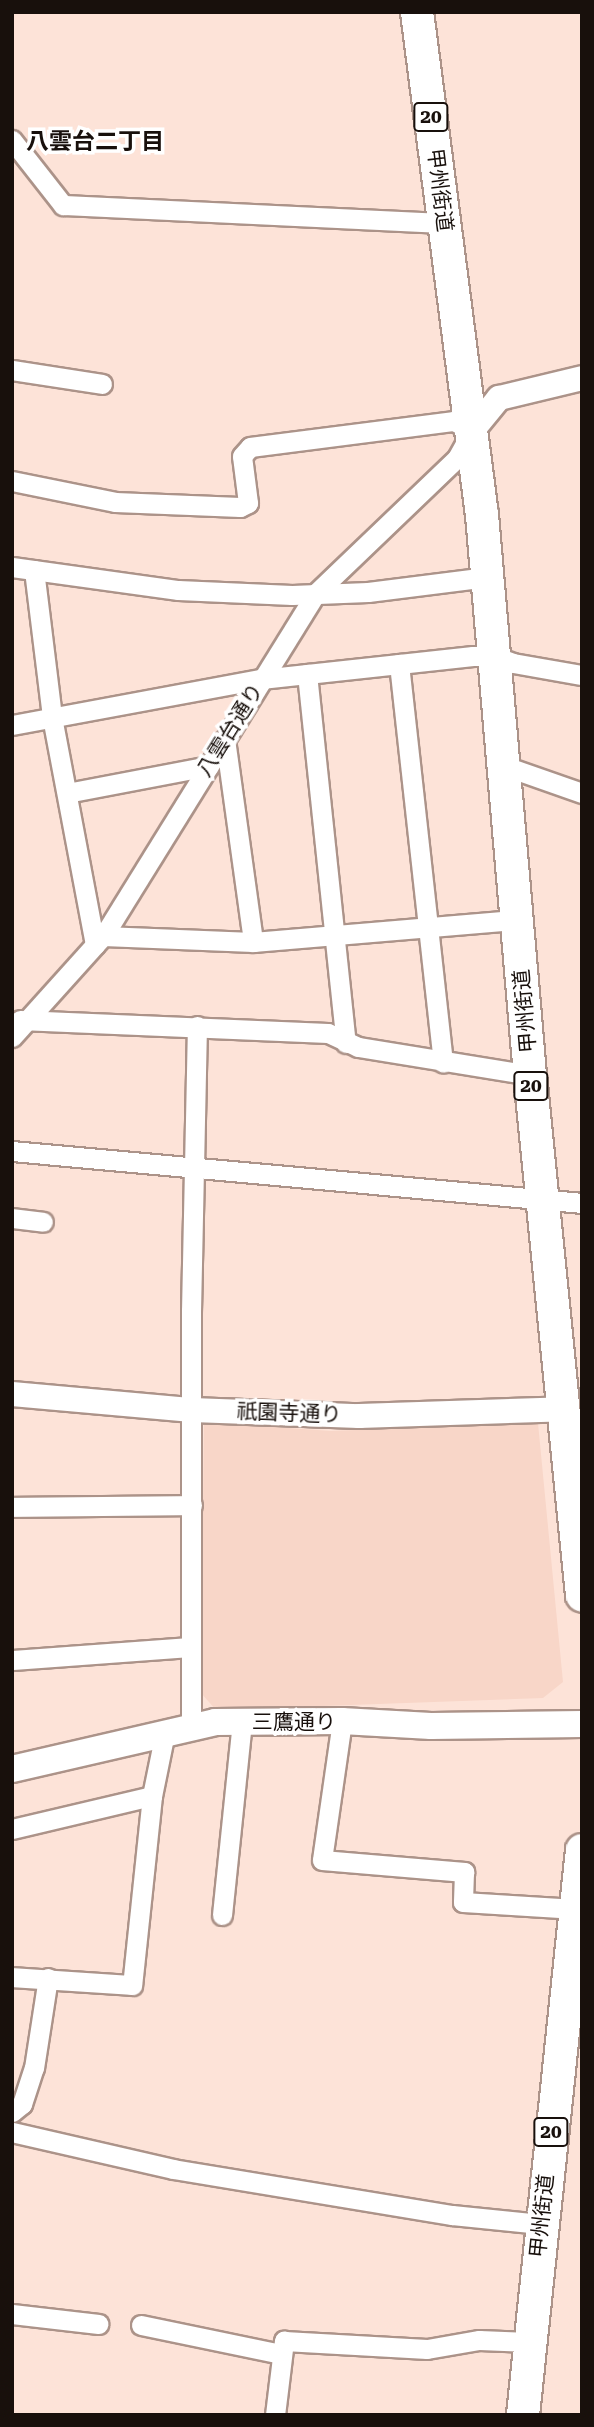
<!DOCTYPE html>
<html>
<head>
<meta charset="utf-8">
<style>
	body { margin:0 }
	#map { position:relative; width:594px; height:2427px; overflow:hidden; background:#fde3d8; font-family:"Roboto Serif","Noto Sans JP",serif }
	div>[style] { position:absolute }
	.built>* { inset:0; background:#f8d6c8 }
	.roads { filter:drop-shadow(2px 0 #ac9389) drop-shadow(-2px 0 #ac9389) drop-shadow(0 2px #ac9389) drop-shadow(0 -2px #ac9389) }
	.minor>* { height:19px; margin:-9.5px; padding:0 9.5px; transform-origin:9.5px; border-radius:9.5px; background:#fff }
	.tertiary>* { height:24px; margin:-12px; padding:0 12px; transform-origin:12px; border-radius:12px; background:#fff }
	.secondary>* { height:26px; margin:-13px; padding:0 13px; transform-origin:13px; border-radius:13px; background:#fff }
	.trunk>* { height:32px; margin:-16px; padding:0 16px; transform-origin:16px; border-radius:16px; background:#fff }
	span { translate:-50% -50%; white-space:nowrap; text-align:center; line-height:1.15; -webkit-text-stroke:7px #fff; paint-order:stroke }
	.shield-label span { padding:2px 5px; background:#fff; border:2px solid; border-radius:5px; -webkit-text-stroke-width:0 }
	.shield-label { font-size:19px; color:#18100c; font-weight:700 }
	.street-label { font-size:21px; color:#18100c }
	.neighbourhood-label { font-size:23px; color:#18100c; font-weight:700 }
	.frame { position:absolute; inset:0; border:14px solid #18100c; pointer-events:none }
</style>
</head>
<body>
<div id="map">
	<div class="built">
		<i style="clip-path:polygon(204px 1422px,331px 1431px,538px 1423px,563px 1682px,543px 1698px,216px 1710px,201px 1693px)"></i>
	</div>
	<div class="roads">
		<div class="minor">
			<i style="left:12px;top:140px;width:83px;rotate:51.9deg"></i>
			<i style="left:63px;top:205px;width:381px;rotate:2.7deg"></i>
			<i style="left:12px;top:370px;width:91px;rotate:8.8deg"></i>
			<i style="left:12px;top:481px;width:105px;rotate:11.5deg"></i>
			<i style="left:115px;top:502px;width:125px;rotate:2.3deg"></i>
			<i style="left:240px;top:507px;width:9px;rotate:-27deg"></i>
			<i style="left:248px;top:503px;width:47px;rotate:-97.3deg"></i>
			<i style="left:242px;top:456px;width:12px;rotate:-48deg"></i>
			<i style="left:250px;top:447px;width:206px;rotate:-7.3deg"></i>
			<i style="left:454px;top:421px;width:21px;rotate:29deg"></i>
			<i style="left:472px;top:431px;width:31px;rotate:119deg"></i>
			<i style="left:457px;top:458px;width:195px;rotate:136.2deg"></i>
			<i style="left:316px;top:593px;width:404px;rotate:121.8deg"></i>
			<i style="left:103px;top:936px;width:136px;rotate:132deg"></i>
			<i style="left:12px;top:567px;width:168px;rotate:7.9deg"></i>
			<i style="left:178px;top:590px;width:114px;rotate:2.5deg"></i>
			<i style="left:292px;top:595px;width:76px;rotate:-2.3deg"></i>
			<i style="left:368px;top:592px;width:120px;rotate:-7.2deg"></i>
			<i style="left:34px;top:570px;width:148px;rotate:83deg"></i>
			<i style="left:52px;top:717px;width:232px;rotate:79.3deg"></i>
			<i style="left:399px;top:664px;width:401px;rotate:83.7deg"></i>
			<i style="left:307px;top:674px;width:371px;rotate:84deg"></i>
			<i style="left:12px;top:725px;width:253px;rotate:-10.5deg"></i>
			<i style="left:261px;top:679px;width:213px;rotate:-6.2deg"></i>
			<i style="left:473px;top:656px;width:21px"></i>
			<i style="left:494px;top:656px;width:20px;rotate:20deg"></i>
			<i style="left:513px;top:663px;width:70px;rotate:9.9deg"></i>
			<i style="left:225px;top:739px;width:205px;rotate:82.1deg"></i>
			<i style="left:502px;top:765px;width:85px;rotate:19.3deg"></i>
			<i style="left:67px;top:793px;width:144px;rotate:-10.8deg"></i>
			<i style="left:103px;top:936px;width:150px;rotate:2.3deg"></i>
			<i style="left:253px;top:942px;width:265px;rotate:-4.8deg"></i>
			<i style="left:20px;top:1020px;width:308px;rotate:2.4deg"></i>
			<i style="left:328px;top:1033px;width:33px;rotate:25deg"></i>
			<i style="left:358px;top:1047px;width:174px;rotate:9.2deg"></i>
			<i style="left:12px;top:1151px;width:572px;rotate:5.21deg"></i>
			<i style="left:12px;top:1218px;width:31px;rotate:7deg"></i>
			<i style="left:12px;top:1507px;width:180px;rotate:-0.6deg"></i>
			<i style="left:12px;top:1660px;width:179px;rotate:-4.2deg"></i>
			<i style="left:342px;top:1721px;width:140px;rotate:98.2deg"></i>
			<i style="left:322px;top:1860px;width:143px;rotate:4.8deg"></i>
			<i style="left:464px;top:1872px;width:30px;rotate:92deg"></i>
			<i style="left:463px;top:1902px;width:113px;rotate:3.5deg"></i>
			<i style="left:191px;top:1726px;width:415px;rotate:-90deg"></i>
			<i style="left:191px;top:1311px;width:285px;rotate:-88.8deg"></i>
			<i style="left:152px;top:1796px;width:65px;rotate:-78.5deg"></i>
			<i style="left:12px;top:1829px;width:144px;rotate:-13.3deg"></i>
			<i style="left:152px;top:1796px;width:190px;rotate:96deg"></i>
			<i style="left:132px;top:1985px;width:120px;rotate:-176.2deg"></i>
			<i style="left:222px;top:1915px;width:194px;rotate:-84.1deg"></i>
			<i style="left:12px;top:2112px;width:13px;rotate:-39deg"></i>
			<i style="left:22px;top:2104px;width:38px;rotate:-72deg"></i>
			<i style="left:34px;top:2068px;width:91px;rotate:-81.2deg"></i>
			<i style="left:12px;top:2132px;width:165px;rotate:12.9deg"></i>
			<i style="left:173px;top:2169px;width:283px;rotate:9.4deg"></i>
			<i style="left:452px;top:2215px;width:89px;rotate:5.8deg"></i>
			<i style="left:12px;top:2314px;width:87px;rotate:6.6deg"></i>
			<i style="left:141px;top:2325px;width:143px;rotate:11.7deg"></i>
			<i style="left:275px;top:2415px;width:75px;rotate:-83.1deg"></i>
			<i style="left:284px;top:2341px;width:143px;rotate:3.2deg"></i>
			<i style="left:427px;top:2349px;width:53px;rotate:-9.8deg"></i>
			<i style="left:479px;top:2340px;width:50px;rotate:2.3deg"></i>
		</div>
		<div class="tertiary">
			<i style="left:472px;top:431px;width:43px;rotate:-50.7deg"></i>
			<i style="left:499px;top:398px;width:85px;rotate:-13.5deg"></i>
			<i style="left:12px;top:1394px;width:181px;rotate:5.1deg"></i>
			<i style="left:192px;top:1410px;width:167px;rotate:2.1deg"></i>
			<i style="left:359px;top:1416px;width:206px;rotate:-1.9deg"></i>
		</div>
		<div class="secondary">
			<i style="left:12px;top:1769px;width:208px;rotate:-13deg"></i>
			<i style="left:215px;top:1722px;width:127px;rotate:-0.5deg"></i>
			<i style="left:342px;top:1721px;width:89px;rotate:3.2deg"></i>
			<i style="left:431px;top:1726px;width:151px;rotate:-0.8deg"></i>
		</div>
		<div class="trunk">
			<i style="left:417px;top:12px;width:507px;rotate:82.64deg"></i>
			<i style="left:482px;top:515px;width:562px;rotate:85.1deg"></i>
			<i style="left:530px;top:1075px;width:523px;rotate:84.29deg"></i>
			<i style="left:523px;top:2415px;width:568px;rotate:-84.04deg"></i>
		</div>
	</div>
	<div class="shield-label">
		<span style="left:431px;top:117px">20</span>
		<span style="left:531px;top:1086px">20</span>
		<span style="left:551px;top:2132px">20</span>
	</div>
	<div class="street-label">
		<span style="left:440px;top:190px;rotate:83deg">甲州街道</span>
		<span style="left:230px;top:730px;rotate:-58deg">八雲台通り</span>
		<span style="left:525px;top:1011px;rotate:-95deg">甲州街道</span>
		<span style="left:289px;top:1413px;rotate:2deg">祇園寺通り</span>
		<span style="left:294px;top:1722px">三鷹通り</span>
		<span style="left:542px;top:2216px;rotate:-84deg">甲州街道</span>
	</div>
	<div class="neighbourhood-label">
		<span style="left:95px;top:142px">八雲台二丁目</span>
	</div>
	<div class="frame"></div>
</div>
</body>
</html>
